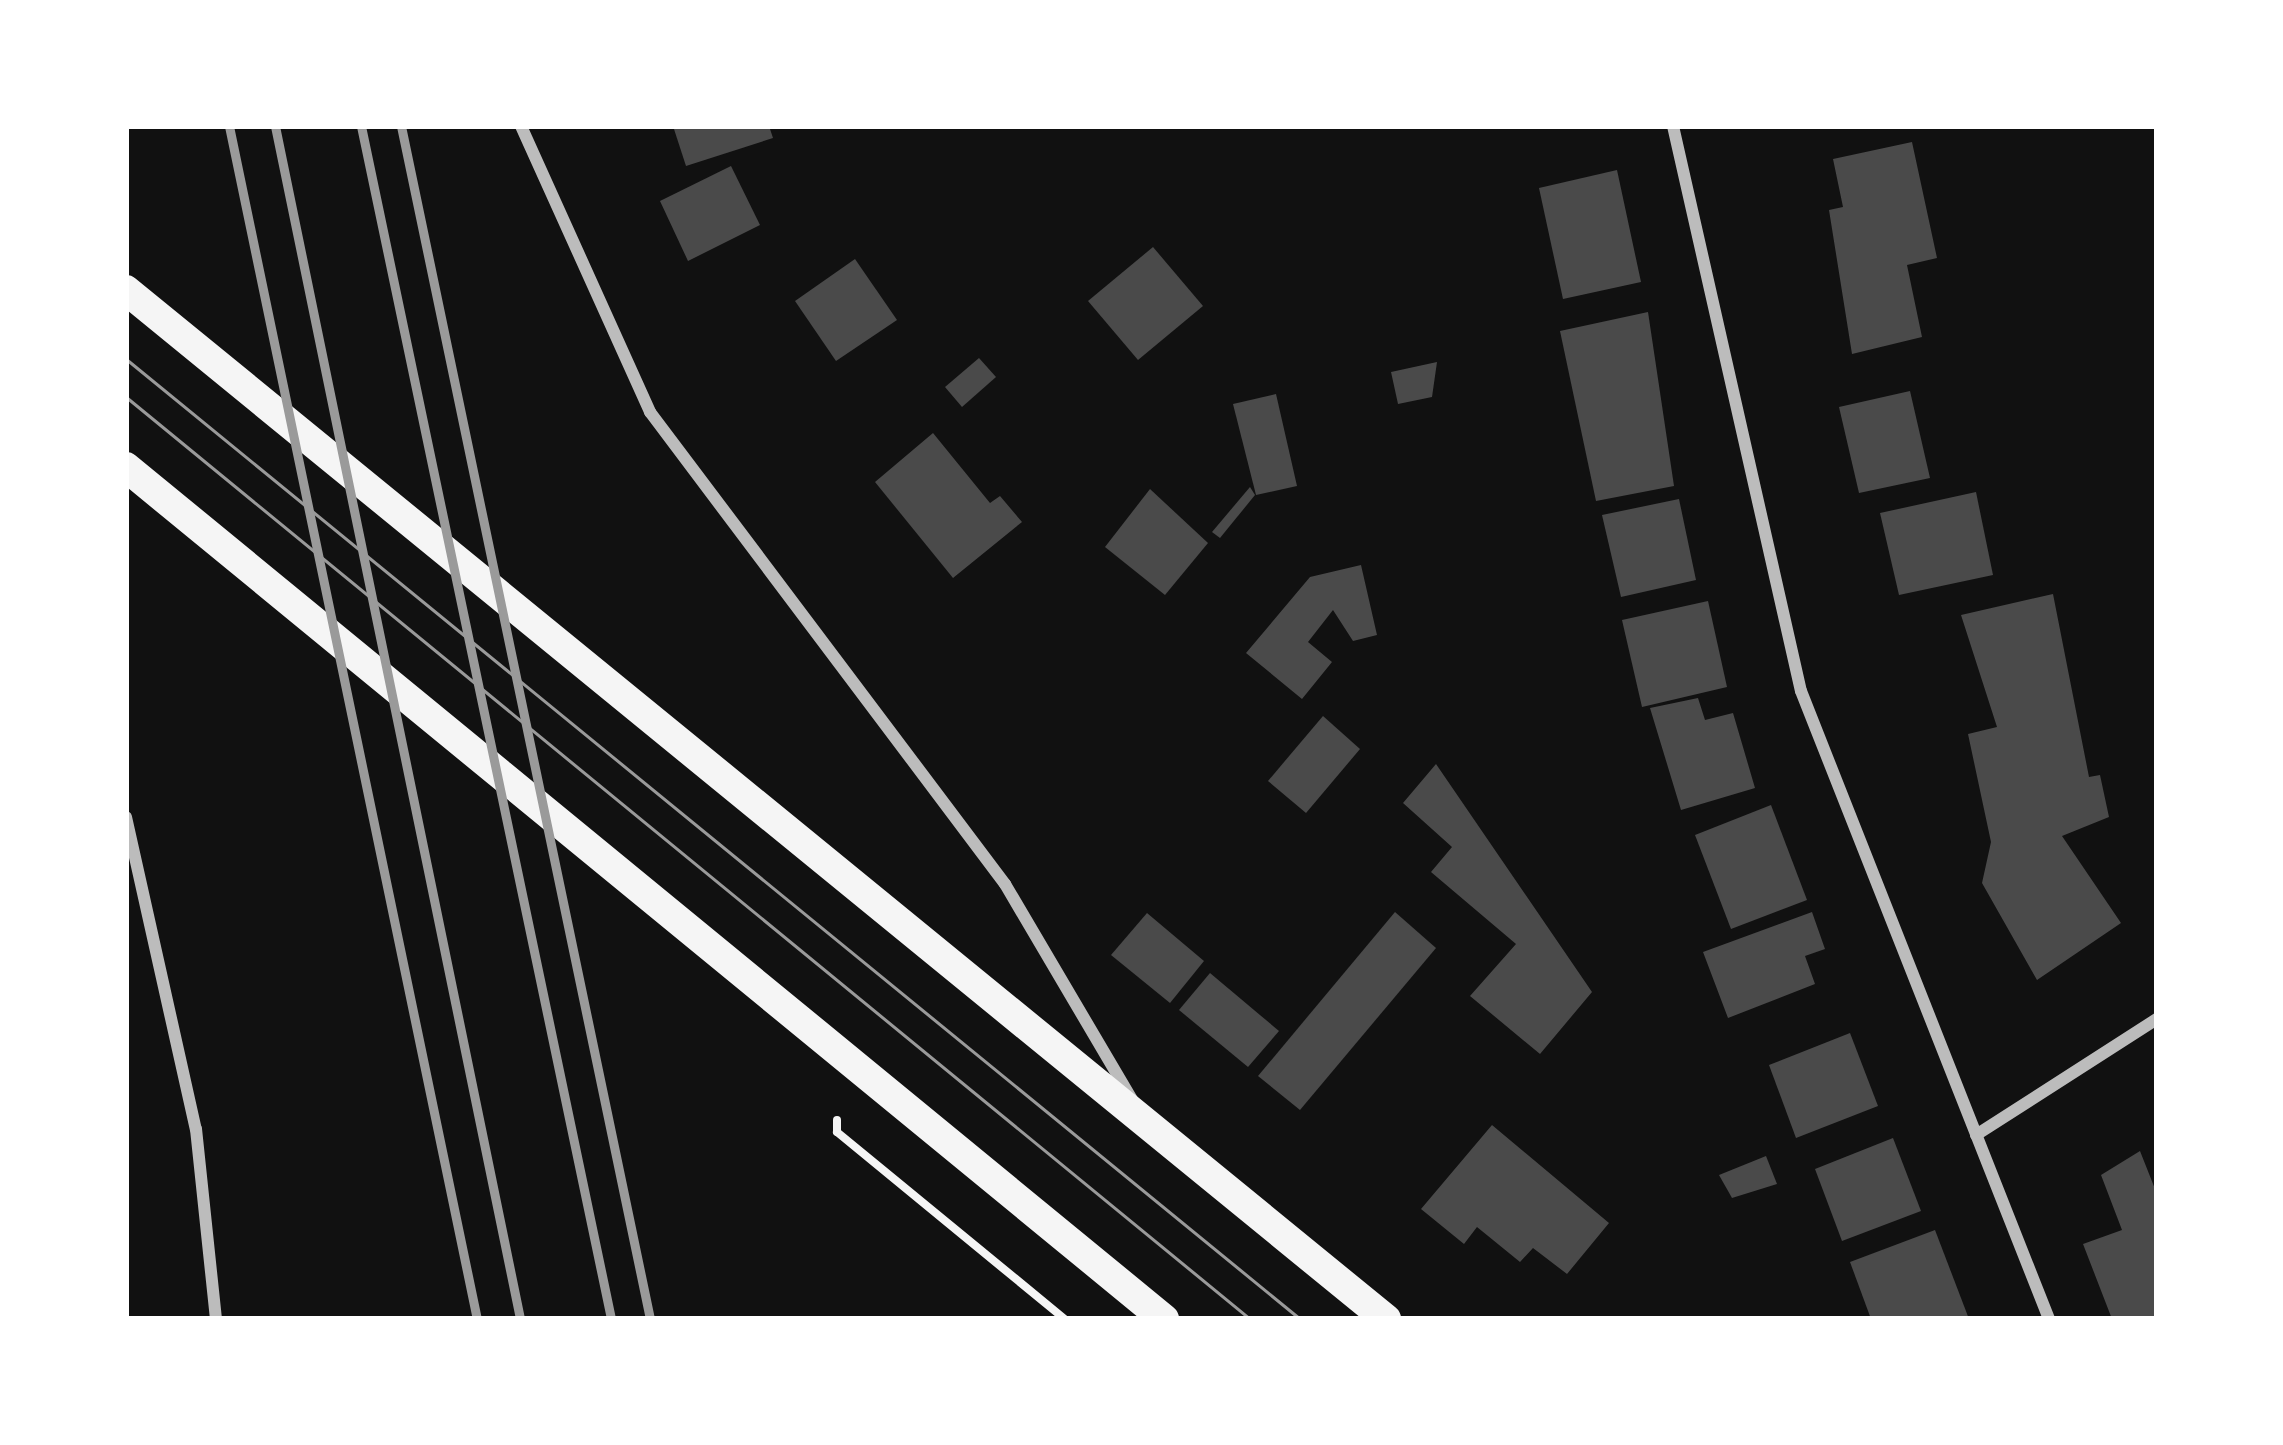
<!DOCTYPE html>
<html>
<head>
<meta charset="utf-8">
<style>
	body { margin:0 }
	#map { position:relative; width:2283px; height:1445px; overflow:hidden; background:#111; font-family:"IBM Plex Sans",sans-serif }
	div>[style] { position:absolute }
	.building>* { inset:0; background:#4a4a4a }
	.path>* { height:8px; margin:-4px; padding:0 4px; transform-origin:4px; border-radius:4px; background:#f5f5f5 }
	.minor>* { height:12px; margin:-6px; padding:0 6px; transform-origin:6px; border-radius:6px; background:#bcbcbc }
	.primary>* { height:30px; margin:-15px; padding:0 15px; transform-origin:15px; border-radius:15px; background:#f5f5f5 }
	.tram>* { height:3px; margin:-1.5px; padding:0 1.5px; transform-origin:1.5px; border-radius:1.5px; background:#9a9a9a }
	.rail>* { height:9px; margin:-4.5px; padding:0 4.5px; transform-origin:4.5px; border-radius:4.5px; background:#9a9a9a }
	span { translate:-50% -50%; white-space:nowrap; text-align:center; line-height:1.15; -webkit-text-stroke:10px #fff; paint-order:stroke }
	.frame { position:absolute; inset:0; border:129px solid #fff; pointer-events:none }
</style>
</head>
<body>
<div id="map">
	<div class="building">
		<i style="clip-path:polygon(673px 126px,769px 126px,773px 138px,686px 166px)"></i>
		<i style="clip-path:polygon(1912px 142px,1937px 258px,1907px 265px,1922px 337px,1852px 354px,1829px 210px,1843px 207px,1833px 159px)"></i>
		<i style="clip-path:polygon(731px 166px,760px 225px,688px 261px,660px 201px)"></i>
		<i style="clip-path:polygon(1617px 170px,1641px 282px,1563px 299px,1539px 188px)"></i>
		<i style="clip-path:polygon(1153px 247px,1203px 306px,1138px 360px,1088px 301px)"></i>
		<i style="clip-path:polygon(855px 259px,897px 320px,836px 361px,795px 301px)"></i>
		<i style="clip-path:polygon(1648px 312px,1674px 486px,1596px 501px,1560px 331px)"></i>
		<i style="clip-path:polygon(979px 358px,996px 377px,962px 407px,945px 387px)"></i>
		<i style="clip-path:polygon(1437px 362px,1432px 397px,1398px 404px,1391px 372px)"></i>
		<i style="clip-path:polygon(1910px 391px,1930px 478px,1859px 493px,1839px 407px)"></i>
		<i style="clip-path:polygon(1276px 394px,1297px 486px,1256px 495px,1233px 404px)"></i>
		<i style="clip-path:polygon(933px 433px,990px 503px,1000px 496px,1022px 522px,953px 578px,875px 482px)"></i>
		<i style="clip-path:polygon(1250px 487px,1255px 495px,1220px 538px,1212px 532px)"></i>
		<i style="clip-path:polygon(1150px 489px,1208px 543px,1165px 595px,1105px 547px)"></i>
		<i style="clip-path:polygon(1976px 492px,1993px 575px,1899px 595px,1880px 513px)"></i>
		<i style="clip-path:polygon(1679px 499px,1696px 580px,1621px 597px,1602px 515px)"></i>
		<i style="clip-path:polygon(1361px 565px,1377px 635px,1353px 641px,1333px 610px,1308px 642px,1332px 662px,1302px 699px,1246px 653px,1310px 577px)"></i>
		<i style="clip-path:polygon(2053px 594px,2089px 777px,2100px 775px,2109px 817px,2062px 836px,2121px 923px,2037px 980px,1982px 883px,1991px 842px,1968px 734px,1997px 727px,1961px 615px)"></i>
		<i style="clip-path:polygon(1708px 601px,1727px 687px,1642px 707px,1622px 620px)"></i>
		<i style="clip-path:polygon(1698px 698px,1705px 720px,1733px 713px,1755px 788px,1681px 810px,1650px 708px)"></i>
		<i style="clip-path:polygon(1323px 716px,1360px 749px,1306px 813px,1268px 781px)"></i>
		<i style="clip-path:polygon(1436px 764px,1592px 992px,1540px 1054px,1470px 996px,1516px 944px,1431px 872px,1452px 847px,1403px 803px)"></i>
		<i style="clip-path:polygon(1771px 805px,1807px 900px,1731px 929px,1695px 835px)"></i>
		<i style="clip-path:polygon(1395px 912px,1436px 948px,1300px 1110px,1258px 1076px)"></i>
		<i style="clip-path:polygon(1812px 912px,1825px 949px,1805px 956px,1815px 984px,1728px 1018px,1703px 952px)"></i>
		<i style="clip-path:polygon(1147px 913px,1204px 961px,1170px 1003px,1111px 955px)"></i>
		<i style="clip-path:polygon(1210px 973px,1279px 1031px,1248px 1067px,1179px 1010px)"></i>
		<i style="clip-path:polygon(1850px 1033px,1878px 1106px,1796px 1138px,1769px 1065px)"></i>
		<i style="clip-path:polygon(1492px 1125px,1609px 1223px,1567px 1274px,1533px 1248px,1520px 1262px,1477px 1227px,1464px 1244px,1421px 1209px)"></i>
		<i style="clip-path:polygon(1893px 1138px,1921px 1211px,1842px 1241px,1815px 1169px)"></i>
		<i style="clip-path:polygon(2140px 1151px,2157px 1194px,2157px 1319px,2112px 1319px,2083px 1244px,2122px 1230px,2101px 1175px)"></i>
		<i style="clip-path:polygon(1766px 1156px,1777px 1184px,1732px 1198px,1719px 1175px)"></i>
		<i style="clip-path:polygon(1935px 1230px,1969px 1319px,1871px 1319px,1850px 1262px)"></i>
	</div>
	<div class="path">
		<i style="left:837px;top:1120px;width:12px;rotate:90deg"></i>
		<i style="left:837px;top:1132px;width:295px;rotate:39.4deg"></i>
	</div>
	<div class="minor">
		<i style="left:521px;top:126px;width:314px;rotate:65.7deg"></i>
		<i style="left:650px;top:412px;width:591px;rotate:53.05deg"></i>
		<i style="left:1005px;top:884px;width:252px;rotate:59.5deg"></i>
		<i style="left:1673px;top:126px;width:579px;rotate:77.24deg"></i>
		<i style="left:1801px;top:691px;width:675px;rotate:68.45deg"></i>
		<i style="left:126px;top:817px;width:320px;rotate:77.4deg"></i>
		<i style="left:196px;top:1129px;width:191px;rotate:84deg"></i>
		<i style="left:1976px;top:1135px;width:215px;rotate:-32.7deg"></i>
	</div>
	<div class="primary">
		<i style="left:126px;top:290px;width:1627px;rotate:39.24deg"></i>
		<i style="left:126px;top:467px;width:1343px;rotate:39.38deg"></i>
	</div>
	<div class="tram">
		<i style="left:126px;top:359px;width:1517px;rotate:39.27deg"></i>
		<i style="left:126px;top:397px;width:1454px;rotate:39.36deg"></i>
	</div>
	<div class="rail">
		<i style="left:229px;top:126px;width:1219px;rotate:78.26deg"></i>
		<i style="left:275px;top:126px;width:1218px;rotate:78.39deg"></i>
		<i style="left:361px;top:126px;width:1219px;rotate:78.16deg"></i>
		<i style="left:401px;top:126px;width:1219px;rotate:78.21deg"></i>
	</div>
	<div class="frame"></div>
</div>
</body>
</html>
